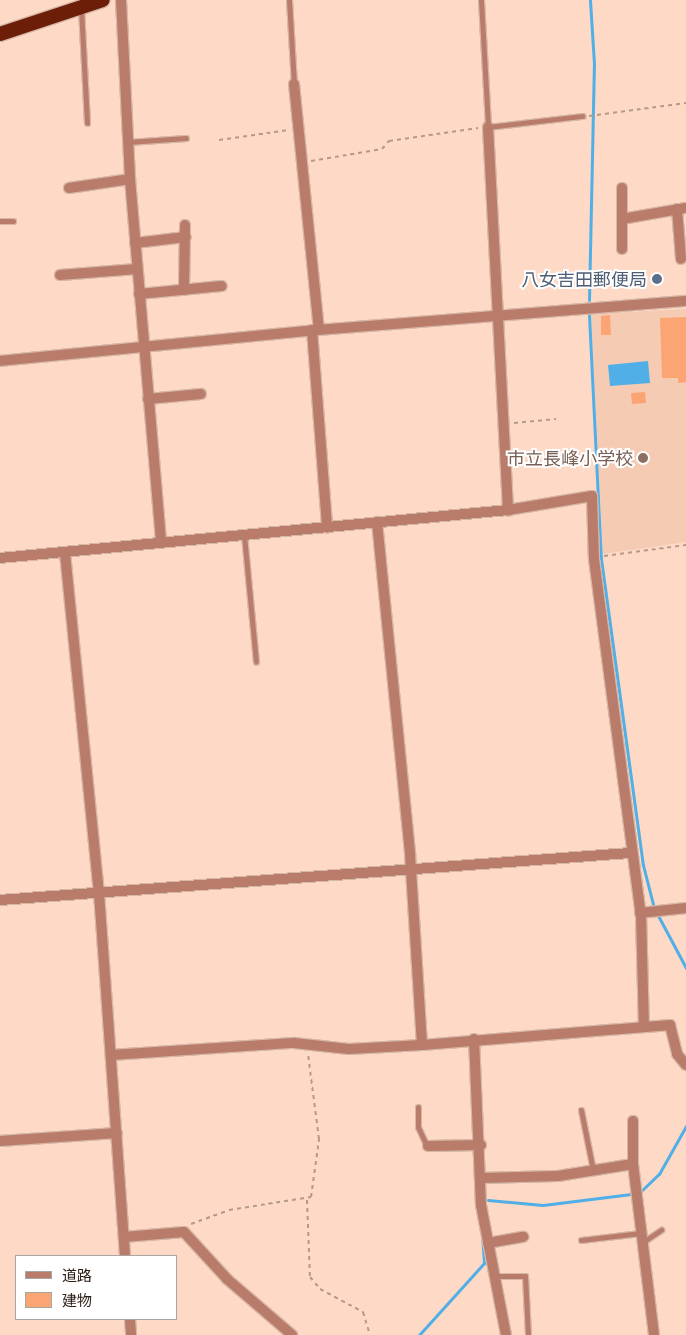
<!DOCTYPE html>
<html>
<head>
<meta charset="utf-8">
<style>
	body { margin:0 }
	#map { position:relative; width:686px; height:1335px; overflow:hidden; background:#fdd9c6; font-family:"Noto Serif","Noto Sans JP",serif }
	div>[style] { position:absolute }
	.built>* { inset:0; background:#f6cbb4 }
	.water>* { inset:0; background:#51afe7 }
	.stream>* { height:3px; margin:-1.5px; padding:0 1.5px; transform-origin:1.5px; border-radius:1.5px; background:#51afe7 }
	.building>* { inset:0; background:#fba574 }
	.path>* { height:2px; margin-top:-1px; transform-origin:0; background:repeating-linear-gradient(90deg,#b5998a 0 4px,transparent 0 8px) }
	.roads { filter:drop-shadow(1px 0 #d7b7a6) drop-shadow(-1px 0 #d7b7a6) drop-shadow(0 1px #d7b7a6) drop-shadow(0 -1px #d7b7a6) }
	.service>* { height:5px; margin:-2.5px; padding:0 2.5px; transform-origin:2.5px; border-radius:2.5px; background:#b97b6a }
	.minor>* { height:10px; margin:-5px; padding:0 5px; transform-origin:5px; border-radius:5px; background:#b97b6a }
	.trunk>* { height:14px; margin:-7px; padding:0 7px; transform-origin:7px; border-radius:7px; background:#6c1e08 }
	.dots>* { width:14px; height:14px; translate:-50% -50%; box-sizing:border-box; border:2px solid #fff; border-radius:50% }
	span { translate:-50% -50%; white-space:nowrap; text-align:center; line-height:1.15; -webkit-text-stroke:4px #fff; paint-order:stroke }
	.service-label { font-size:18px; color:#4e5e75 }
	.right { translate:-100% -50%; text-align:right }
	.education-label { font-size:18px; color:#785e54 }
	.legend { position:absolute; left:15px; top:1255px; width:162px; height:65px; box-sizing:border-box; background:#fff; border:1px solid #aaa5a2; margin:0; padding:6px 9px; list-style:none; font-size:15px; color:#2b1e17 }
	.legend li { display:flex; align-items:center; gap:10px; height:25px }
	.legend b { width:25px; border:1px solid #aaa5a2 }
</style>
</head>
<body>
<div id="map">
	<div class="built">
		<i style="clip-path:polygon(686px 309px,686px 542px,603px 554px,591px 314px)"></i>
	</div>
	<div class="water">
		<i style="clip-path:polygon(648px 361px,650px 383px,610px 386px,608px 365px)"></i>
	</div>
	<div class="stream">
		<i style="left:589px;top:300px;width:236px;rotate:-88.8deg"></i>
		<i style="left:594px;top:64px;width:64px;rotate:-93.6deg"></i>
		<i style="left:589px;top:315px;width:244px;rotate:87.2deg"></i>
		<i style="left:601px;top:559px;width:309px;rotate:82.2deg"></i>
		<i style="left:643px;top:865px;width:44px;rotate:75.7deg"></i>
		<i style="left:654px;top:908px;width:68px;rotate:61.9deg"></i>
		<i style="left:488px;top:1200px;width:55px;rotate:5.2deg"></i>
		<i style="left:543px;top:1205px;width:97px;rotate:-7.1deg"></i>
		<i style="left:639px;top:1193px;width:28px;rotate:-44deg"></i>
		<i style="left:659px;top:1174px;width:55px;rotate:-60.6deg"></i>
		<i style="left:419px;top:1335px;width:97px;rotate:-47.9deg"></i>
		<i style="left:484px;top:1263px;width:27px;rotate:-94deg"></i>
	</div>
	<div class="building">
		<i style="clip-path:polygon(610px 315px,611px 335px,601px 335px,601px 316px)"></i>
		<i style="clip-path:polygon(686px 317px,686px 382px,678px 383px,678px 378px,662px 378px,660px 318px)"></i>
		<i style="clip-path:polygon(645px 392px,646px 403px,632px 404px,631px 393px)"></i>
	</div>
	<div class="path">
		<i style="left:589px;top:116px;width:98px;rotate:-7.6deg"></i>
		<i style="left:219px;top:140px;width:70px;rotate:-8.2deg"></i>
		<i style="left:311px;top:161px;width:72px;rotate:-9.6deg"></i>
		<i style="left:382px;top:149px;width:11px;rotate:-49deg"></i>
		<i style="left:389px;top:141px;width:90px;rotate:-8.3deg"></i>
		<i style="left:514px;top:423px;width:42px;rotate:-5.4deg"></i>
		<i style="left:604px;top:556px;width:83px;rotate:-7.6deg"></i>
		<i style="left:307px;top:1200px;width:77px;rotate:87.8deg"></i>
		<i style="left:310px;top:1277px;width:16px;rotate:50deg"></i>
		<i style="left:320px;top:1289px;width:49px;rotate:28.1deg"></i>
		<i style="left:363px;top:1312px;width:24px;rotate:73deg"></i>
		<i style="left:191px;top:1224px;width:40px;rotate:-20.2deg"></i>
		<i style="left:229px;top:1210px;width:83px;rotate:-9deg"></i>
		<i style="left:311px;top:1197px;width:59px;rotate:-82.1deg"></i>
		<i style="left:319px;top:1139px;width:86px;rotate:-97.4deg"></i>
	</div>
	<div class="roads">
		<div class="service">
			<i style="left:289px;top:0;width:84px;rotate:86.6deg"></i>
			<i style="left:481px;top:0;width:127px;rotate:86.8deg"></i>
			<i style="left:488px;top:127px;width:95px;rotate:-6.7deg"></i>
			<i style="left:81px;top:8px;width:115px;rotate:87deg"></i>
			<i style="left:128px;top:142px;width:58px;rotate:-3.9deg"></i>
			<i style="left:0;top:221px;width:13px"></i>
			<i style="left:244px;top:535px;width:127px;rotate:84.6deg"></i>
			<i style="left:418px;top:1107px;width:20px;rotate:90deg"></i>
			<i style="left:418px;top:1127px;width:21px;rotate:65deg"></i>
			<i style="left:581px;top:1110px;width:61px;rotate:78.7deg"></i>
			<i style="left:581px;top:1240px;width:60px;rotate:-6.7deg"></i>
			<i style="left:643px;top:1242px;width:22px;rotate:-34deg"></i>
			<i style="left:495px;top:1276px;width:30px"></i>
			<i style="left:525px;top:1276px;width:59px;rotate:87.1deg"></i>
		</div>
		<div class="minor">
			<i style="left:121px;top:0;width:179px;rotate:87.1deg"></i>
			<i style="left:130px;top:179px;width:365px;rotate:85.1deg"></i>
			<i style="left:294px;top:84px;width:247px;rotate:84.2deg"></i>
			<i style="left:488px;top:127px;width:384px;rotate:87deg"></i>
			<i style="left:69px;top:188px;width:62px;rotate:-8.4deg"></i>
			<i style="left:622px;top:188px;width:61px;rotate:90deg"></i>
			<i style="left:677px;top:209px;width:50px;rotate:85.4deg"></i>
			<i style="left:622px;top:219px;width:65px;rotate:-9.8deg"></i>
			<i style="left:135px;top:243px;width:51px;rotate:-6.7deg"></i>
			<i style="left:60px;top:275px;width:77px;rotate:-4.5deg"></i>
			<i style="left:184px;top:290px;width:65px;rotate:-89.1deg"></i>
			<i style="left:139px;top:294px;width:83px;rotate:-5.5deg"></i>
			<i style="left:312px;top:330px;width:198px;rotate:85.6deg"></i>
			<i style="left:0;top:361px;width:318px;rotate:-5.6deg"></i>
			<i style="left:316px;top:330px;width:371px;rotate:-4.5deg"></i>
			<i style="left:148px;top:399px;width:53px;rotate:-5.4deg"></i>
			<i style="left:377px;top:522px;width:334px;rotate:84.3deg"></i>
			<i style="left:410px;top:854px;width:191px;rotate:86.4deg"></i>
			<i style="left:65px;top:553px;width:342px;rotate:84.3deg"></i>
			<i style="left:99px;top:893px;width:364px;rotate:85.9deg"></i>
			<i style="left:0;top:558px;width:510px;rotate:-5.4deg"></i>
			<i style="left:508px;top:510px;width:85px;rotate:-9.5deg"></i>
			<i style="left:592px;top:496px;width:63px;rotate:88.2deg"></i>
			<i style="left:594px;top:559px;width:358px;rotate:82.5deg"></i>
			<i style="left:641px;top:914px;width:112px;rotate:88.5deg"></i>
			<i style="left:0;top:900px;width:631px;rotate:-4.27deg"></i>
			<i style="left:640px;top:913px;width:46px;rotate:-6.2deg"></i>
			<i style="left:474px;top:1039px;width:166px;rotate:87.6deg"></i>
			<i style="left:481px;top:1205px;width:132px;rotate:79.1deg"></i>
			<i style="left:111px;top:1055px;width:183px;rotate:-3.8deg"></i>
			<i style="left:294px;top:1043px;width:55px;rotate:6.2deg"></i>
			<i style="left:349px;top:1049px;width:73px;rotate:-3.1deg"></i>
			<i style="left:422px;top:1045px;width:249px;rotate:-4.6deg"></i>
			<i style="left:670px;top:1025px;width:30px;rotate:76deg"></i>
			<i style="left:677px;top:1054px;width:14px;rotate:51deg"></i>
			<i style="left:0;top:1141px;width:117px;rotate:-3.9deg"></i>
			<i style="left:428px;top:1146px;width:53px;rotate:-1.1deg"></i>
			<i style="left:633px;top:1164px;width:172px;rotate:83deg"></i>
			<i style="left:481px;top:1178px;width:77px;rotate:-1.5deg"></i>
			<i style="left:558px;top:1176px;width:76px;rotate:-9.1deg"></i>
			<i style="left:633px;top:1164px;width:43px;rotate:-90deg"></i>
			<i style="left:124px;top:1237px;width:60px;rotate:-4.8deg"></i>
			<i style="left:184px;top:1232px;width:64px;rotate:47.5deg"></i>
			<i style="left:227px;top:1279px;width:86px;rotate:40.7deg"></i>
			<i style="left:488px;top:1243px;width:36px;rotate:-10deg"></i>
			<i style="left:130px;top:1319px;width:16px;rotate:86deg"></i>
		</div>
		<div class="trunk">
			<i style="left:0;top:34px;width:108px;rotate:-18.3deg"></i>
		</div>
	</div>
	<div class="dots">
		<i style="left:657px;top:279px;background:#5c6f8a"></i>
		<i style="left:643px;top:458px;background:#8d6e63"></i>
	</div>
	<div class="service-label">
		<span class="right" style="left:647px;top:279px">八女吉田郵便局</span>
	</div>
	<div class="education-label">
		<span class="right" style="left:633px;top:458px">市立長峰小学校</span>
	</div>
	<ul class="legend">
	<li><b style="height:6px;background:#b97b6a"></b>道路</li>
	<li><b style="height:14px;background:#fba574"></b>建物</li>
	</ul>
</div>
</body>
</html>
